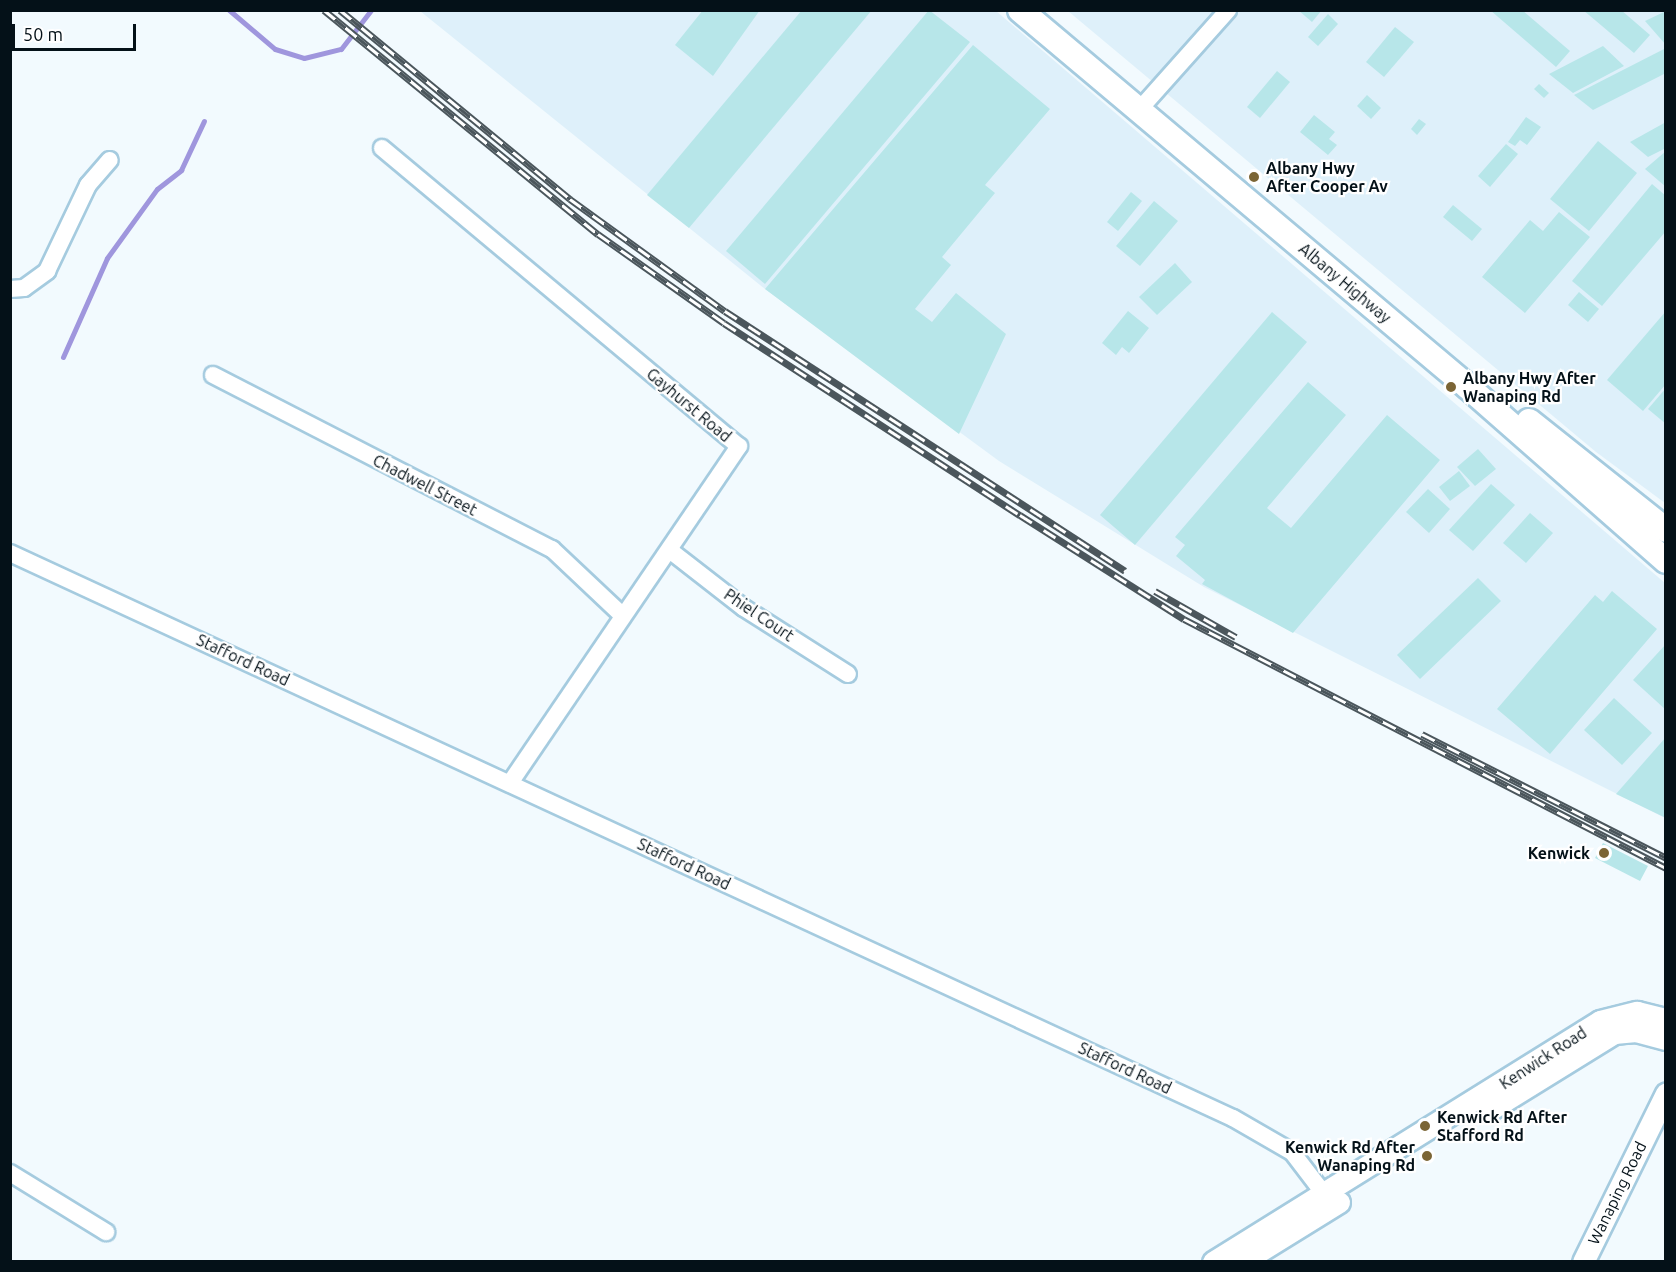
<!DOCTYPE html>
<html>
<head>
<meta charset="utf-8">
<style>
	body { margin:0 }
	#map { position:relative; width:1676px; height:1272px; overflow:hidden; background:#f2fafe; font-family:Ubuntu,sans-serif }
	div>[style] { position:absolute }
	.built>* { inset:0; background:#def0fa }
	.stream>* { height:5px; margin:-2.5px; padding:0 2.5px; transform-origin:2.5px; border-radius:2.5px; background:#9f96dd }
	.building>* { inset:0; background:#b7e6e9 }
	.roads { filter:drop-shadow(2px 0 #a5cbdf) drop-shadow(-2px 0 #a5cbdf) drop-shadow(0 2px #a5cbdf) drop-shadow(0 -2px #a5cbdf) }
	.minor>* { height:16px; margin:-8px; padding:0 8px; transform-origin:8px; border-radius:8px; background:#fff }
	.major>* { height:21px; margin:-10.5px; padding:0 10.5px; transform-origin:10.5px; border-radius:10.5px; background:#fff }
	.highway>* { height:24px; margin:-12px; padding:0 12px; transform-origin:12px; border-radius:12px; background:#fff }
	.rail>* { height:7px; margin-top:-3.5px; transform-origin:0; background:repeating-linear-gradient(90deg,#fff 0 14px,#4b565c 0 28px); box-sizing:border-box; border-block:2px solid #4b565c }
	.dots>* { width:16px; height:16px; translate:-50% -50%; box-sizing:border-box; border:3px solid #fff; border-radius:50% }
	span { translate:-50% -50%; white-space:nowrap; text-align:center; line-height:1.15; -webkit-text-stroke:4.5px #fff; paint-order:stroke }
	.poi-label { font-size:16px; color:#041118; font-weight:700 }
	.left { translate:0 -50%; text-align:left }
	.right { translate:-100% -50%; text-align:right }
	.street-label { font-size:16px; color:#041118 }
	.frame { position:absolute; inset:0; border:12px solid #041118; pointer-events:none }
	.scale { position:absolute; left:12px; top:24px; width:124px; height:27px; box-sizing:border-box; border:3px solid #041118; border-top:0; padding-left:8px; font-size:18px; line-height:21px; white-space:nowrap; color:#041118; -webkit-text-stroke:4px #fff; paint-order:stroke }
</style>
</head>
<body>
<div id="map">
	<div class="built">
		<i style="clip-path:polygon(420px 11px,996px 11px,1665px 583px,1665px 818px,1204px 587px,999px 461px,765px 289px)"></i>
		<i style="clip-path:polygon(1068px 11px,1665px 11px,1665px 503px,1596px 452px)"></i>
	</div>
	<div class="stream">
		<i style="left:229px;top:10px;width:60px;rotate:40.3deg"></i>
		<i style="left:275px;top:49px;width:30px;rotate:17deg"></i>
		<i style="left:304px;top:58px;width:38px;rotate:-14deg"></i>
		<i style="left:341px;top:49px;width:49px;rotate:-52.4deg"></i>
		<i style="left:63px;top:357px;width:108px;rotate:-66deg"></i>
		<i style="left:107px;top:258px;width:85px;rotate:-54.1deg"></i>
		<i style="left:157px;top:189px;width:31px;rotate:-38deg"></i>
		<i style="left:181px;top:170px;width:54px;rotate:-64.9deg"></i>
	</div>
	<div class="building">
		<i style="clip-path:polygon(703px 10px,760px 10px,713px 76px,675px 45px)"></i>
		<i style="clip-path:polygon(802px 10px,872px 10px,689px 228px,647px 195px)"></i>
		<i style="clip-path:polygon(929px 10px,970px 42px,765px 284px,726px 251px)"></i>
		<i style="clip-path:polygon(1298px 10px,1322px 10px,1312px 22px)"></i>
		<i style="clip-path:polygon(1490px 10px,1522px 10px,1570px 51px,1556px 67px)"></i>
		<i style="clip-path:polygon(1583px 10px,1621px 10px,1650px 35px,1634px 53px)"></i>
		<i style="clip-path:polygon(1666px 11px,1666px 45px,1645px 21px)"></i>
		<i style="clip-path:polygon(1328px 14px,1338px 24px,1318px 46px,1308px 37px)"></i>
		<i style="clip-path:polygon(1395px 27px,1414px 42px,1384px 77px,1366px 62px)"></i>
		<i style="clip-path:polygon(973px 45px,1050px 109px,985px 185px,995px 193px,942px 257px,951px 265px,915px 309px,932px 322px,956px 293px,1006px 334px,959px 434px,765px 289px)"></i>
		<i style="clip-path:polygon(1603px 46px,1624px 66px,1573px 93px,1549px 74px)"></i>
		<i style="clip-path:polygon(1666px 48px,1666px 73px,1593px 110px,1574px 95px)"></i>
		<i style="clip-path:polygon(1277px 71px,1290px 82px,1260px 118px,1247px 107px)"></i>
		<i style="clip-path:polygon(1539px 84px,1549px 93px,1544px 98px,1534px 89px)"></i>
		<i style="clip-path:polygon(1367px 95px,1381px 108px,1371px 119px,1357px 106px)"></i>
		<i style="clip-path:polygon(1314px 115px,1335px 132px,1329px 139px,1337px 145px,1328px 155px,1300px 132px)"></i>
		<i style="clip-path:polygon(1526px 117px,1541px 127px,1527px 145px,1520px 140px,1515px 146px,1508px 142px)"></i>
		<i style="clip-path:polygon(1419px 119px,1426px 124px,1417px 135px,1411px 129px)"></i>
		<i style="clip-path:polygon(1666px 122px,1666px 148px,1648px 157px,1630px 142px)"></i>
		<i style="clip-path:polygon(1598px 141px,1637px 173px,1589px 231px,1550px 199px)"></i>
		<i style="clip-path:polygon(1506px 144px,1518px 154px,1490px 187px,1478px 176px)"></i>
		<i style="clip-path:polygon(1666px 151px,1666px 187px,1645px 169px)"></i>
		<i style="clip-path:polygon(1652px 184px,1666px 196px,1666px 231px,1602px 306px,1572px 281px)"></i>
		<i style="clip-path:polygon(1131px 192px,1142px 201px,1118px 231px,1107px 222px)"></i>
		<i style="clip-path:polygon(1154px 201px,1178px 221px,1140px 266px,1116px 246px)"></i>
		<i style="clip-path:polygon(1453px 205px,1482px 229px,1472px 241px,1443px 217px)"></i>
		<i style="clip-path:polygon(1559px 212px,1590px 237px,1525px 313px,1482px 277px,1530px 220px,1543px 231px)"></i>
		<i style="clip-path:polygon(1175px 263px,1192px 282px,1157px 315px,1139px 297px)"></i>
		<i style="clip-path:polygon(1579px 292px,1599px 309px,1588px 322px,1568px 305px)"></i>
		<i style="clip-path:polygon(1128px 311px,1149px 328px,1129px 353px,1122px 347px,1116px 355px,1102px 343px)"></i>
		<i style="clip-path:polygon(1666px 311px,1666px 384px,1643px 411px,1607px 380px)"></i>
		<i style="clip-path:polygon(1272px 312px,1307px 342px,1135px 545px,1100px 515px)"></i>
		<i style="clip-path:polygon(1308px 382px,1346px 415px,1267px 508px,1291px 528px,1387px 415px,1440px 460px,1293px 633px,1202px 584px,1205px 580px,1176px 556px,1185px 545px,1175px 537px)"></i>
		<i style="clip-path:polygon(1666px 388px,1666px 424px,1648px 409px)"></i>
		<i style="clip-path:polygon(1478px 449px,1496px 469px,1475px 486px,1457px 467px)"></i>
		<i style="clip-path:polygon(1459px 471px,1470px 486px,1450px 501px,1439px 487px)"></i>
		<i style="clip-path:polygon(1491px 484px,1515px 505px,1473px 551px,1449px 530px)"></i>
		<i style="clip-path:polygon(1428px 489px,1450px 509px,1429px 533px,1406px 512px)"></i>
		<i style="clip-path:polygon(1530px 513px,1553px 533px,1526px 563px,1503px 543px)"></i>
		<i style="clip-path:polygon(1478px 578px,1501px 601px,1420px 679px,1397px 655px)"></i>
		<i style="clip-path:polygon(1612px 591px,1657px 629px,1550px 754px,1497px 709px,1595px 595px,1603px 602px)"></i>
		<i style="clip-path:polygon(1666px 644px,1666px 710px,1633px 680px)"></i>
		<i style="clip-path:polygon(1614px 698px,1652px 733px,1622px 765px,1584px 730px)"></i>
		<i style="clip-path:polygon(1666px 737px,1666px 818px,1616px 794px)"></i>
		<i style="clip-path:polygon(1603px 843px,1648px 866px,1640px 881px,1595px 858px)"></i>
	</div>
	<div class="roads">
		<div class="minor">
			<i style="left:1139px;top:110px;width:134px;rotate:-48.3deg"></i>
			<i style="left:382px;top:148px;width:465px;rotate:39.9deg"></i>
			<i style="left:739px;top:446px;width:407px;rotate:124.2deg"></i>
			<i style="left:10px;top:289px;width:14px;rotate:-4deg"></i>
			<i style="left:24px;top:288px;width:29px;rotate:-36deg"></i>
			<i style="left:47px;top:271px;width:95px;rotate:-64.5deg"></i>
			<i style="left:88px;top:185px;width:33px;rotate:-49deg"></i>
			<i style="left:213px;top:375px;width:381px;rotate:27.2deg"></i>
			<i style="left:552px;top:549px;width:96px;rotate:43.3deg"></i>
			<i style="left:672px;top:552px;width:91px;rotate:37.9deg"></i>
			<i style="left:744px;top:608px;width:123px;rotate:32.4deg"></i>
			<i style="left:10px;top:553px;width:1347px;rotate:24.8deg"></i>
			<i style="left:1233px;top:1118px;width:68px;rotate:30deg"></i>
			<i style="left:1292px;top:1152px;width:64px;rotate:52.6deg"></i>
			<i style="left:10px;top:1173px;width:113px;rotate:31.6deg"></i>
		</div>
		<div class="major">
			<i style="left:1491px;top:1109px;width:145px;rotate:-31.7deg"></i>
			<i style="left:1614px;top:1033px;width:22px;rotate:-5deg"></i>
			<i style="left:1636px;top:1031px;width:31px;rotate:15deg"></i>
			<i style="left:1213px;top:1262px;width:456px;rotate:-31.9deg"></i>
			<i style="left:1600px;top:1021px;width:38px;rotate:-14deg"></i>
			<i style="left:1637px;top:1012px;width:30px;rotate:14deg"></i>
			<i style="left:1242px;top:1262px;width:114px;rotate:-31.7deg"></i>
			<i style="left:1583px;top:1262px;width:188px;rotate:-63.8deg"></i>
		</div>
		<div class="highway">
			<i style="left:1020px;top:10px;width:586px;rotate:40.08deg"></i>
			<i style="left:1468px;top:387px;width:264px;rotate:41.3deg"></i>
			<i style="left:1529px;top:421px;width:175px;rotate:38.5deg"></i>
		</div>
	</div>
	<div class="rail">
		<i style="left:324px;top:10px;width:354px;rotate:39.3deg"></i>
		<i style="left:598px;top:234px;width:154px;rotate:35.2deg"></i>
		<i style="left:724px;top:323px;width:353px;rotate:33deg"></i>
		<i style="left:1020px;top:515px;width:194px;rotate:32.4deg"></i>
		<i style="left:1184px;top:619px;width:543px;rotate:27.32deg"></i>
		<i style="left:340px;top:10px;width:298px;rotate:39.4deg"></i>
		<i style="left:570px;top:199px;width:191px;rotate:35.9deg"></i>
		<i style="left:725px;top:311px;width:477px;rotate:33deg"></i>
		<i style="left:1155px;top:591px;width:93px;rotate:29.6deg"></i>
		<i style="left:1422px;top:734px;width:274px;rotate:26.9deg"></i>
	</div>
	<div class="dots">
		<i style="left:1254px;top:177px;background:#7b6535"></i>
		<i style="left:1451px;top:387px;background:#7b6535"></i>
		<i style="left:1604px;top:853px;background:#7b6535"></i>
		<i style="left:1425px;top:1126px;background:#7b6535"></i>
		<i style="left:1427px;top:1156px;background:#7b6535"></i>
	</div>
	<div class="poi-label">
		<span class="left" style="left:1266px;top:177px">Albany Hwy<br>After Cooper Av</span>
		<span class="left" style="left:1463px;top:387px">Albany Hwy After<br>Wanaping Rd</span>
		<span class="right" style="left:1590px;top:853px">Kenwick</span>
		<span class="left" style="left:1437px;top:1126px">Kenwick Rd After<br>Stafford Rd</span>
		<span class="right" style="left:1415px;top:1156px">Kenwick Rd After<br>Wanaping Rd</span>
	</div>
	<div class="street-label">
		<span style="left:1345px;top:283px;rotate:40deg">Albany Highway</span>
		<span style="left:689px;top:405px;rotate:40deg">Gayhurst Road</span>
		<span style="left:425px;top:485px;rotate:27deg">Chadwell Street</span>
		<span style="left:759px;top:615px;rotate:34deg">Phiel Court</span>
		<span style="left:243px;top:660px;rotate:25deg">Stafford Road</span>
		<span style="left:684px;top:864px;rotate:25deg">Stafford Road</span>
		<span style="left:1543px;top:1058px;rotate:-33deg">Kenwick Road</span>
		<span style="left:1125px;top:1068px;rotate:25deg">Stafford Road</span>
		<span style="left:1617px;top:1193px;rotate:-64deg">Wanaping Road</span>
	</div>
	<div class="frame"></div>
	<div class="scale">50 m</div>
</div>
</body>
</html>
